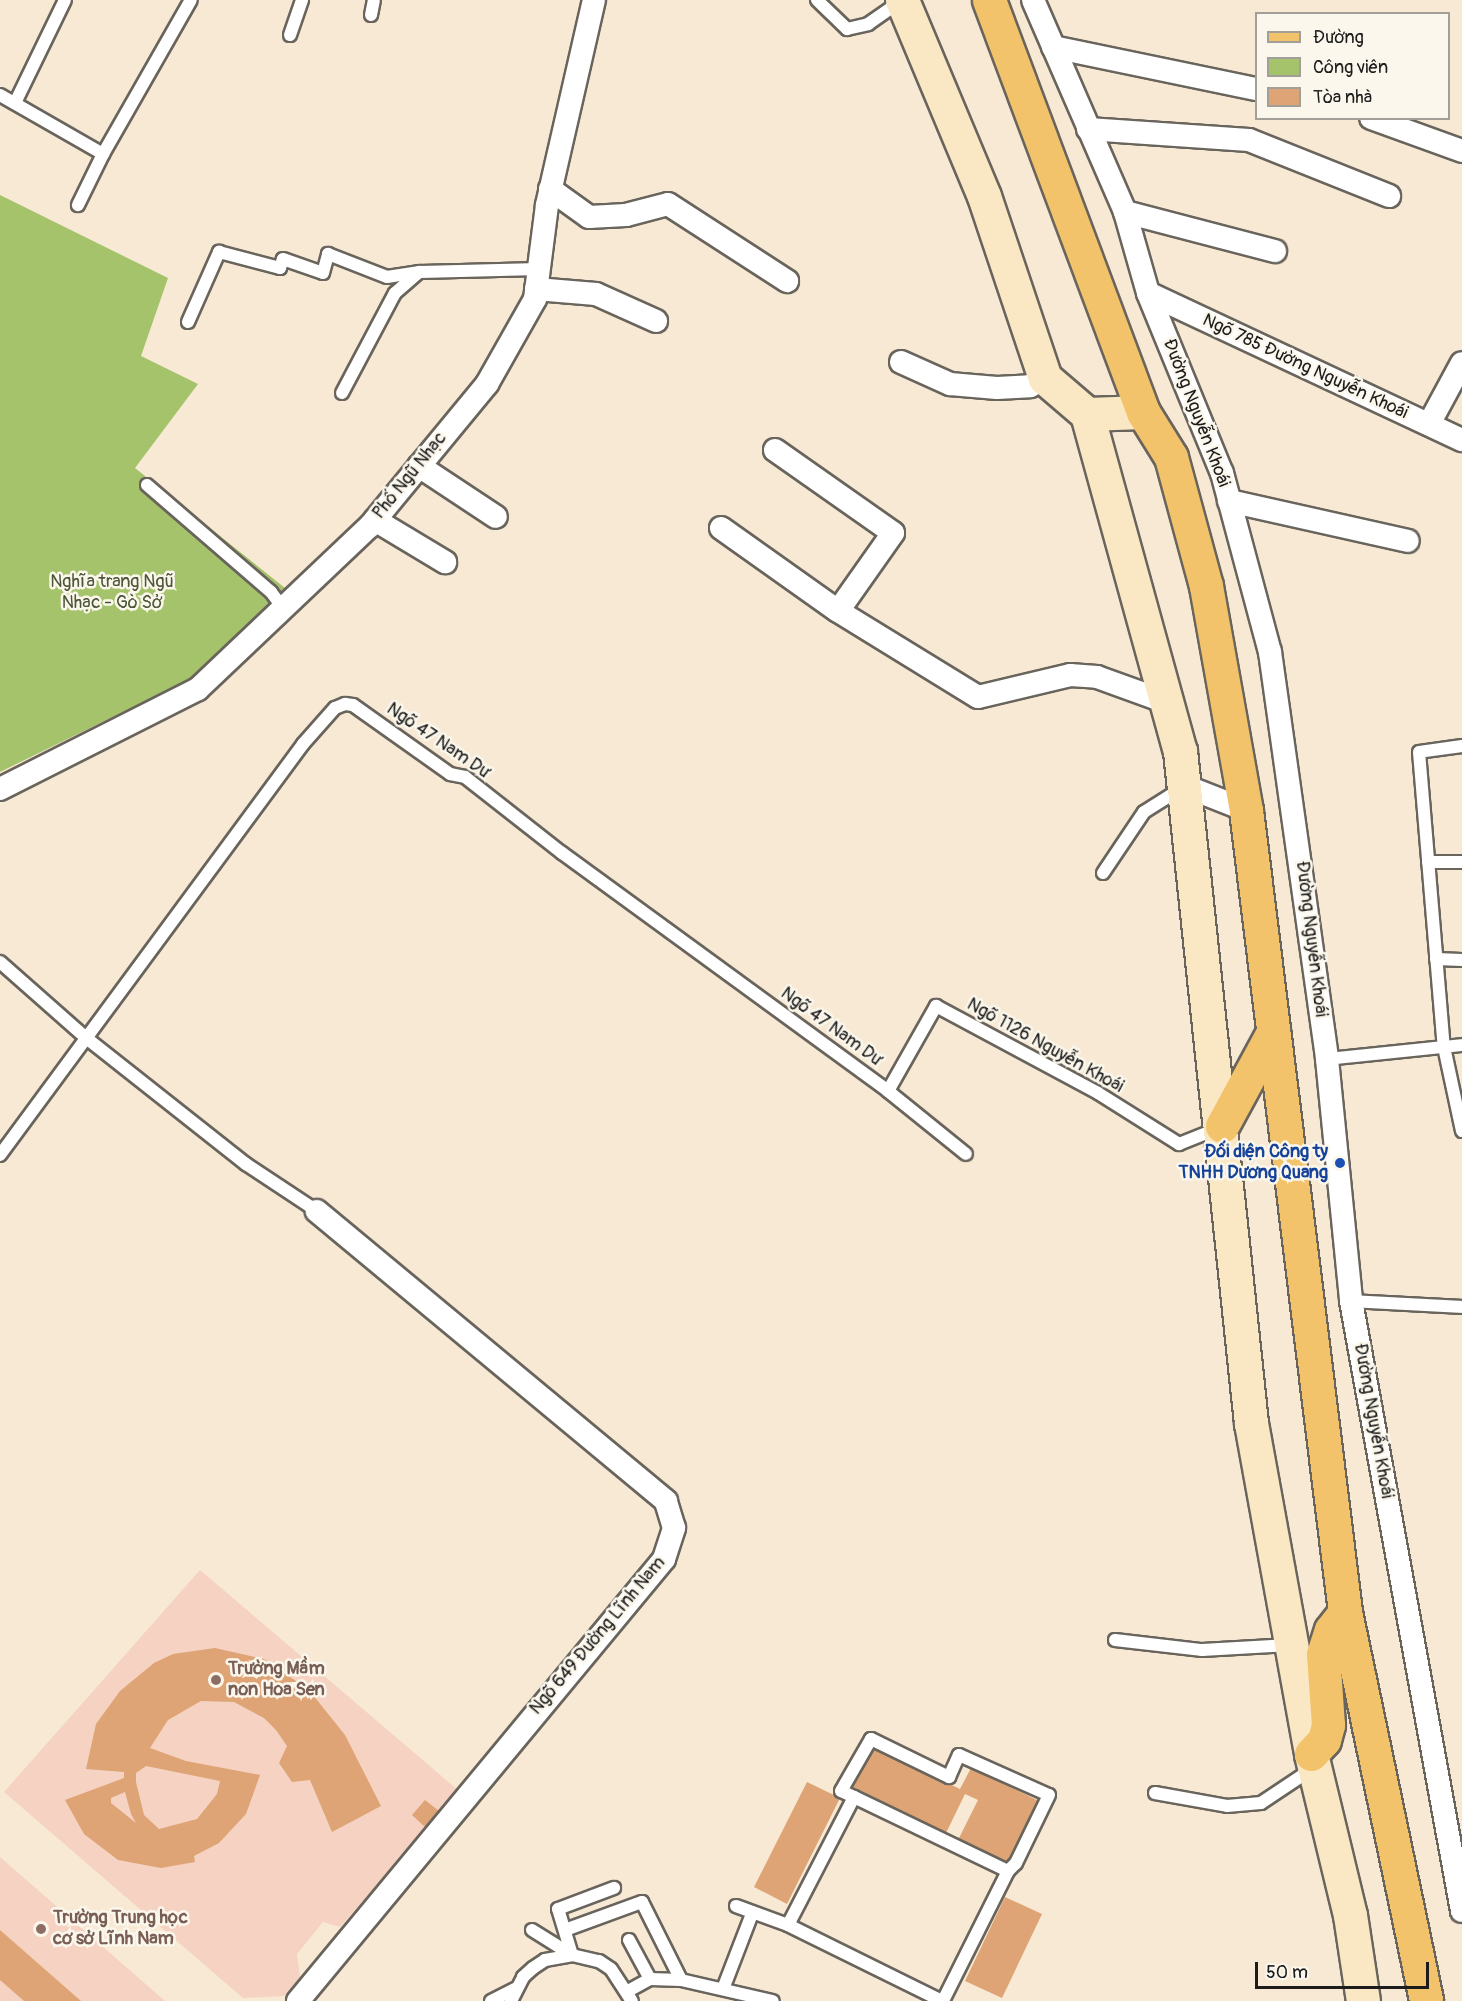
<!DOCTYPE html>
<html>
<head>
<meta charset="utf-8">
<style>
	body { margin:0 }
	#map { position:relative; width:1462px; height:2001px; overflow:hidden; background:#f7e9d4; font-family:Pangolin,sans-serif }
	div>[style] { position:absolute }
	.built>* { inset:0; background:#f5d2c2 }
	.green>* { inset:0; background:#a4c36b }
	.building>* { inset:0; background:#dfa475 }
	.roads { filter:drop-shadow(2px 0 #69645c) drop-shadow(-2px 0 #69645c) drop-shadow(0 2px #69645c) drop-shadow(0 -2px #69645c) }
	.lane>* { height:12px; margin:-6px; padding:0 6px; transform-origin:6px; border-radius:6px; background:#fff }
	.street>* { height:22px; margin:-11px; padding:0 11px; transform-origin:11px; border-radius:11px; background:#fff }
	.secondary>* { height:33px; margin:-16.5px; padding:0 16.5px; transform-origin:16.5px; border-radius:16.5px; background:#fae7c3 }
	.primary>* { height:33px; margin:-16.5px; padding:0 16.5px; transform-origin:16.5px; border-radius:16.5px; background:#f2c36a }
	.dots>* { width:16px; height:16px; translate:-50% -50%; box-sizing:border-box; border:3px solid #fbf7ec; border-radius:50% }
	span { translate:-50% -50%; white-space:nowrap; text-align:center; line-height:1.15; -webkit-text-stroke:5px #fbf7ec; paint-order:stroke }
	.street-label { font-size:18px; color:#1c1c1c }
	.park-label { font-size:18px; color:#4c5638 }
	.transit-label { font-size:18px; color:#164399; font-weight:700 }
	.right { translate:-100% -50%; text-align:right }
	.education-label { font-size:18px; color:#785e54; font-weight:700 }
	.left { translate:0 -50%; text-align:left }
	.legend { position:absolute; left:1255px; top:12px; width:195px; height:108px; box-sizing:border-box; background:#fbf7ec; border:2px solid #a29f99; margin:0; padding:8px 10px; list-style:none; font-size:18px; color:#1c1c1c }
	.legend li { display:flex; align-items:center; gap:12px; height:30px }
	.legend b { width:30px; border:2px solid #a29f99 }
	.scale { position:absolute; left:1255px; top:1962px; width:174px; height:27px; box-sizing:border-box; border:3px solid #1c1c1c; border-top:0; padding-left:8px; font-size:18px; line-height:21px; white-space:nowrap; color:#1c1c1c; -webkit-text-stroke:4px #fbf7ec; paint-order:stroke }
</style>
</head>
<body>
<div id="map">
	<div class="built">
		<i style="clip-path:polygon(200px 1570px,459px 1791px,340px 1927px,323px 1922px,297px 1954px,300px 1977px,284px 1996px,243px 1998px,4px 1792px)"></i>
		<i style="clip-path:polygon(0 1857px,165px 2001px,0 2001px)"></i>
	</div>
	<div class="green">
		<i style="clip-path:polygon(0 195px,168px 278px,141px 356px,198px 384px,135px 468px,285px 588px,198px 675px,0 772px)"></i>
	</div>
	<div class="building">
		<i style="clip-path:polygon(evenodd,215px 1648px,264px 1659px,309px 1690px,345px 1735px,381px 1806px,332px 1832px,310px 1780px,292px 1782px,279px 1763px,287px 1746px,276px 1730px,264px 1718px,234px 1702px,201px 1701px,168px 1720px,150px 1748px,186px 1761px,260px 1775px,246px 1814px,219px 1843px,194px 1856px,195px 1862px,161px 1868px,118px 1860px,84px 1834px,65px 1800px,124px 1778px,124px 1772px,86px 1769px,96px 1724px,120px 1691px,154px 1663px,173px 1654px,215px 1648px,146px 1766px,220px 1781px,217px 1794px,197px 1819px,159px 1829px,144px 1815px,136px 1782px,136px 1773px,146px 1766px,215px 1648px,125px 1792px,131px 1814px,136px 1823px,111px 1803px,111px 1798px,125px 1792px)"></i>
		<i style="clip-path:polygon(869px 1745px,960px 1789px,971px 1768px,1041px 1802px,1009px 1865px,958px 1840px,978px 1800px,965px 1794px,946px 1833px,849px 1785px)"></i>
		<i style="clip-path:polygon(807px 1782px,840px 1798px,787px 1904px,754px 1887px)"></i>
		<i style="clip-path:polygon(425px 1800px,439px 1811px,425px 1827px,412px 1815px)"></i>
		<i style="clip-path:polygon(1005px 1897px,1042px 1914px,1002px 1998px,965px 1981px)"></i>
		<i style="clip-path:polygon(0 1930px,81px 2001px,24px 2001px,0 1980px)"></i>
	</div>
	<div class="roads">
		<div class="lane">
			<i style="left:817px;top:0;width:42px;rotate:44deg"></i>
			<i style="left:847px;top:29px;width:22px;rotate:-13deg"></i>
			<i style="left:868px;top:24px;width:40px;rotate:-34.9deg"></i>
			<i style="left:371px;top:15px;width:15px;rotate:-79deg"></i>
			<i style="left:290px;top:35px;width:37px;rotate:-71deg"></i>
			<i style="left:0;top:95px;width:119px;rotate:29.8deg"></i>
			<i style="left:103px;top:154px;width:57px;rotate:116.1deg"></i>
			<i style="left:15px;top:103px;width:114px;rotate:-64.1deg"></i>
			<i style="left:103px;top:154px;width:177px;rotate:-60.3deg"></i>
			<i style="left:188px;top:322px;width:77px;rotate:-66.1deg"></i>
			<i style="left:219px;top:252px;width:63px;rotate:14.7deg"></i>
			<i style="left:280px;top:268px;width:9px;rotate:-72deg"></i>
			<i style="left:283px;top:259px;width:42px;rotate:19.3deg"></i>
			<i style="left:323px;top:273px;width:20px;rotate:-75deg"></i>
			<i style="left:328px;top:254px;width:63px;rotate:21.3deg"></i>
			<i style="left:387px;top:277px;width:33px;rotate:-9deg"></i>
			<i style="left:420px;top:272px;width:119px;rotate:-1.4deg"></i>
			<i style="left:342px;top:393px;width:113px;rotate:-62.1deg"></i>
			<i style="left:395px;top:293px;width:32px;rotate:-41deg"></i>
			<i style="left:147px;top:485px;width:164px;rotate:40.8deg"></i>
			<i style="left:271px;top:592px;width:21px;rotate:53deg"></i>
			<i style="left:1462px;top:746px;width:43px;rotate:172.1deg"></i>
			<i style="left:1419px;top:752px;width:296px;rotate:85.2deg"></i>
			<i style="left:1444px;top:1047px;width:86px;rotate:77.9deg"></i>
			<i style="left:1428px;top:862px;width:34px"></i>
			<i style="left:1103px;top:873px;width:73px;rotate:-56.1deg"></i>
			<i style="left:1144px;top:812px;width:45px;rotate:-32.3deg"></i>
			<i style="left:1436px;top:959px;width:26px;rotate:2deg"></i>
			<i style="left:0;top:962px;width:113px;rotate:41.4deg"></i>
			<i style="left:85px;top:1037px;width:205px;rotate:38.3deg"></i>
			<i style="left:246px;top:1164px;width:85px;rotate:33.5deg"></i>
			<i style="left:1327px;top:1059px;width:136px;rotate:-5.9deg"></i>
			<i style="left:888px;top:1091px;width:98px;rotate:-60.5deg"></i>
			<i style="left:936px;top:1006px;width:184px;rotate:28.2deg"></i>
			<i style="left:1098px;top:1093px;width:96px;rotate:32.2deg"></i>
			<i style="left:1179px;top:1144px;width:43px;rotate:-21.8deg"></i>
			<i style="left:0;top:1155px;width:511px;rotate:-53.6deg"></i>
			<i style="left:303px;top:744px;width:48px;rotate:-48.4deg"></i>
			<i style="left:335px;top:708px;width:11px;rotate:-22deg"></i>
			<i style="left:345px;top:704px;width:8px;rotate:7deg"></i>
			<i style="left:353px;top:705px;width:119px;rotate:35.4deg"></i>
			<i style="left:450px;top:774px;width:15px;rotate:11deg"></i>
			<i style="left:465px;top:777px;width:123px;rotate:38.1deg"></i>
			<i style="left:562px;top:853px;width:404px;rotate:36.1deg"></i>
			<i style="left:888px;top:1091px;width:100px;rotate:38.9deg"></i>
			<i style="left:1351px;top:1301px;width:111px;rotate:3.1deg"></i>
			<i style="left:1115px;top:1640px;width:88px;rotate:6.6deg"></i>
			<i style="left:1202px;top:1650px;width:88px;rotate:-3.3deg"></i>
			<i style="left:1155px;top:1793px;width:73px;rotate:10.2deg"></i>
			<i style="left:1227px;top:1806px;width:34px;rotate:-5deg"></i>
			<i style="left:1261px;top:1803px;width:50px;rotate:-33.7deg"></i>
			<i style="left:1303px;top:1775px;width:12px;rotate:-66deg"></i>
			<i style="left:854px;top:1797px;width:14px;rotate:-155deg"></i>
			<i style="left:841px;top:1791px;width:60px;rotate:-60deg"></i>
			<i style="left:871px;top:1739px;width:87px;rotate:26deg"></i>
			<i style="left:949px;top:1777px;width:24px;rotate:-66deg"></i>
			<i style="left:959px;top:1755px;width:98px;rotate:24deg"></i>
			<i style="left:1049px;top:1795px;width:76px;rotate:115.9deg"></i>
			<i style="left:1016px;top:1863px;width:11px;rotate:135deg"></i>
			<i style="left:736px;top:1906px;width:55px;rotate:20.1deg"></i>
			<i style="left:788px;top:1925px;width:172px;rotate:26.3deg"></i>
			<i style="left:788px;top:1925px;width:144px;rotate:-62.7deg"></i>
			<i style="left:854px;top:1797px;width:171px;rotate:25.7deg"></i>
			<i style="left:1008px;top:1871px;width:145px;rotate:116.6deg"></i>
			<i style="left:532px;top:1930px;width:47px;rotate:32deg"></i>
			<i style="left:565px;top:1930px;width:82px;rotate:-20deg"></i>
			<i style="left:642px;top:1902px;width:87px;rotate:63.4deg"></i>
			<i style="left:629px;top:1940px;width:44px;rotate:61.7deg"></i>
			<i style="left:572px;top:1955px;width:48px;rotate:-106.9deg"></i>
			<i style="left:558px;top:1909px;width:60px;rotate:-20.6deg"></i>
			<i style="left:723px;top:1989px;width:80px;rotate:-68.9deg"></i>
			<i style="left:628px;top:1991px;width:25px;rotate:-29deg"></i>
			<i style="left:650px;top:1979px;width:31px;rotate:2deg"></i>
			<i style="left:681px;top:1980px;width:94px;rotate:12.9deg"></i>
			<i style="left:491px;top:2001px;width:27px;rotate:-27deg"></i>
			<i style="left:511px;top:2001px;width:27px;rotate:-63deg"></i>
			<i style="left:523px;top:1977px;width:13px;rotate:-42deg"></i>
			<i style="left:533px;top:1968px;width:14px;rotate:-34deg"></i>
			<i style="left:545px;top:1960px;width:27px;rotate:-10deg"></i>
			<i style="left:572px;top:1955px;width:28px;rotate:13deg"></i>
			<i style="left:599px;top:1961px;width:14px;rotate:34deg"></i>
			<i style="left:611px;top:1969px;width:38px;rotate:57deg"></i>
		</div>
		<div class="street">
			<i style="left:1033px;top:0;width:231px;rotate:66.5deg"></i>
			<i style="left:1125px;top:212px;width:84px;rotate:74.1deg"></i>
			<i style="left:1148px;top:293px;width:195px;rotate:67.7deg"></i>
			<i style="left:1222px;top:473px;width:185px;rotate:75deg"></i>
			<i style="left:1270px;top:652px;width:411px;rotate:82deg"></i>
			<i style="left:1327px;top:1059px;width:243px;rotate:84.3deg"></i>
			<i style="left:1351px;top:1301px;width:620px;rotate:79.69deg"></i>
			<i style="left:1053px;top:47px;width:207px;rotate:11.7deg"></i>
			<i style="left:1371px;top:118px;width:97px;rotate:19.9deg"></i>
			<i style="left:1088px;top:129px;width:161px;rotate:3.9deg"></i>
			<i style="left:1249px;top:140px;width:151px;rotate:21.8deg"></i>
			<i style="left:550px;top:189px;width:48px;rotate:35.7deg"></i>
			<i style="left:589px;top:217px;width:37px;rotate:-3deg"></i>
			<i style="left:626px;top:215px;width:43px;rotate:-14.7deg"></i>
			<i style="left:668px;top:204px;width:142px;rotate:32.9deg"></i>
			<i style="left:1125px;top:212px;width:155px;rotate:14.6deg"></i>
			<i style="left:536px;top:289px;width:60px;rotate:4.8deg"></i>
			<i style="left:596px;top:294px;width:66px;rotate:24.2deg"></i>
			<i style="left:1148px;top:293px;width:347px;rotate:25.1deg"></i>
			<i style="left:901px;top:362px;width:54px;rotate:24.2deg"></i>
			<i style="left:950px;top:384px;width:47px;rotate:4.9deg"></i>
			<i style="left:997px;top:388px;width:33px;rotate:-3deg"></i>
			<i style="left:1030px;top:386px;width:17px;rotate:-28deg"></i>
			<i style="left:1429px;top:424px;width:69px;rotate:-61.6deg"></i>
			<i style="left:775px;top:450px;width:144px;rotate:35.1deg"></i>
			<i style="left:893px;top:533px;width:95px;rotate:125.2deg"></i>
			<i style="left:419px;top:466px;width:92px;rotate:33.5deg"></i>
			<i style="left:1229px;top:501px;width:183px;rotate:12.6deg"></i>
			<i style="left:375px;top:520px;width:82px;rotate:31deg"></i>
			<i style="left:721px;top:528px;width:143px;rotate:35.4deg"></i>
			<i style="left:838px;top:611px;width:164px;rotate:31.6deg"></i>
			<i style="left:978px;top:697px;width:95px;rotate:-13.4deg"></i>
			<i style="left:1070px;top:675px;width:27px;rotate:4deg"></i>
			<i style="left:1097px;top:677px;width:77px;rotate:19.9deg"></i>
			<i style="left:1185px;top:786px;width:66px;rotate:21.5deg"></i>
			<i style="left:0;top:789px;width:222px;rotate:-26.8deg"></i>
			<i style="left:198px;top:689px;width:237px;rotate:-43.5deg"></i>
			<i style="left:370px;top:526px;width:184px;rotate:-50.5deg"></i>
			<i style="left:487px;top:384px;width:98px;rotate:-60.5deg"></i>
			<i style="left:535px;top:299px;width:95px;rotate:-82.7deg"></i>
			<i style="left:547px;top:205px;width:210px;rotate:-77.1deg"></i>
			<i style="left:298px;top:2001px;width:574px;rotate:-50.37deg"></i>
			<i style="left:664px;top:1559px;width:33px;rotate:-72deg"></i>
			<i style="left:674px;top:1528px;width:28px;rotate:-107deg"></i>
			<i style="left:666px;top:1501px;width:454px;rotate:-140.3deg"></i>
		</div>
		<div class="secondary">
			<i style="left:902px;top:0;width:212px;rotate:67.3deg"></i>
			<i style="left:984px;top:196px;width:192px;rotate:71.5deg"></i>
			<i style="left:1045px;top:378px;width:55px;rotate:40.6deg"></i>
			<i style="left:1087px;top:414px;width:56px;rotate:-2deg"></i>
			<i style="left:1087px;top:414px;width:350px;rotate:74.6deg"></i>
			<i style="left:1180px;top:751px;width:676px;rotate:83.97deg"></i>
			<i style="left:1251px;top:1423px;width:336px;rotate:79.7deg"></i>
			<i style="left:1311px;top:1754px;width:166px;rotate:76.4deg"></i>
			<i style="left:1350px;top:1915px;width:87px;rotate:81.4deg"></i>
		</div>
		<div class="primary">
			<i style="left:989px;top:0;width:440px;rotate:69.5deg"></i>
			<i style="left:1143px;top:412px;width:53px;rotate:58.1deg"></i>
			<i style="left:1171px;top:457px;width:134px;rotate:74.8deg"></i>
			<i style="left:1206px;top:586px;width:228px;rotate:79.9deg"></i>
			<i style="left:1246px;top:810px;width:808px;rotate:82.96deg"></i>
			<i style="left:1345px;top:1612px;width:397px;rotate:78.2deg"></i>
			<i style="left:1222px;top:1126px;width:107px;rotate:-61.5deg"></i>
			<i style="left:1311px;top:1754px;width:19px;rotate:-47deg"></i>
			<i style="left:1324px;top:1740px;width:16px;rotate:-75deg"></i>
			<i style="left:1328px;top:1725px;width:71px;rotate:-94deg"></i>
			<i style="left:1323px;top:1654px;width:25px;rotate:-72deg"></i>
			<i style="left:1331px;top:1630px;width:23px;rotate:-52deg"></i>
		</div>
	</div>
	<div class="dots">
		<i style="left:1340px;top:1163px;background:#1a4fb4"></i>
		<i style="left:216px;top:1680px;background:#8d6e63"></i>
		<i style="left:41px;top:1929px;background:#8d6e63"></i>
	</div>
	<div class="street-label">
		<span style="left:1305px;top:367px;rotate:25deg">Ngõ 785 Đường Nguyễn Khoái</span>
		<span style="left:1196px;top:413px;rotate:69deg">Đường Nguyễn Khoái</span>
		<span style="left:410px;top:476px;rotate:-51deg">Phố Ngũ Nhạc</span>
		<span style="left:438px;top:741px;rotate:34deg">Ngõ 47 Nam Dư</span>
		<span style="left:1311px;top:939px;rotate:83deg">Đường Nguyễn Khoái</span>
		<span style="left:831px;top:1027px;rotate:36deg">Ngõ 47 Nam Dư</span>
		<span style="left:1045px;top:1046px;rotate:29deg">Ngõ 1126 Nguyễn Khoái</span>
		<span style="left:1373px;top:1421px;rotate:80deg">Đường Nguyễn Khoái</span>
		<span style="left:598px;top:1636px;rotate:-50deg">Ngõ 649 Đường Lĩnh Nam</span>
	</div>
	<div class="park-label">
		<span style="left:112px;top:593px">Nghĩa trang Ngũ<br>Nhạc - Gò Sở</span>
	</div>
	<div class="transit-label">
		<span class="right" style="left:1328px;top:1163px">Đối diện Công ty<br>TNHH Dương Quang</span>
	</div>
	<div class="education-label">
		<span class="left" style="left:228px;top:1680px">Trường Mầm<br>non Hoa Sen</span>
		<span class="left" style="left:53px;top:1929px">Trường Trung học<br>cơ sở Lĩnh Nam</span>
	</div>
	<ul class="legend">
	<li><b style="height:8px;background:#f2c36a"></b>Đường</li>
	<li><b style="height:16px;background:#a4c36b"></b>Công viên</li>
	<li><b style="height:16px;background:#dfa475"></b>Tòa nhà</li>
	</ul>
	<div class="scale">50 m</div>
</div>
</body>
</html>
